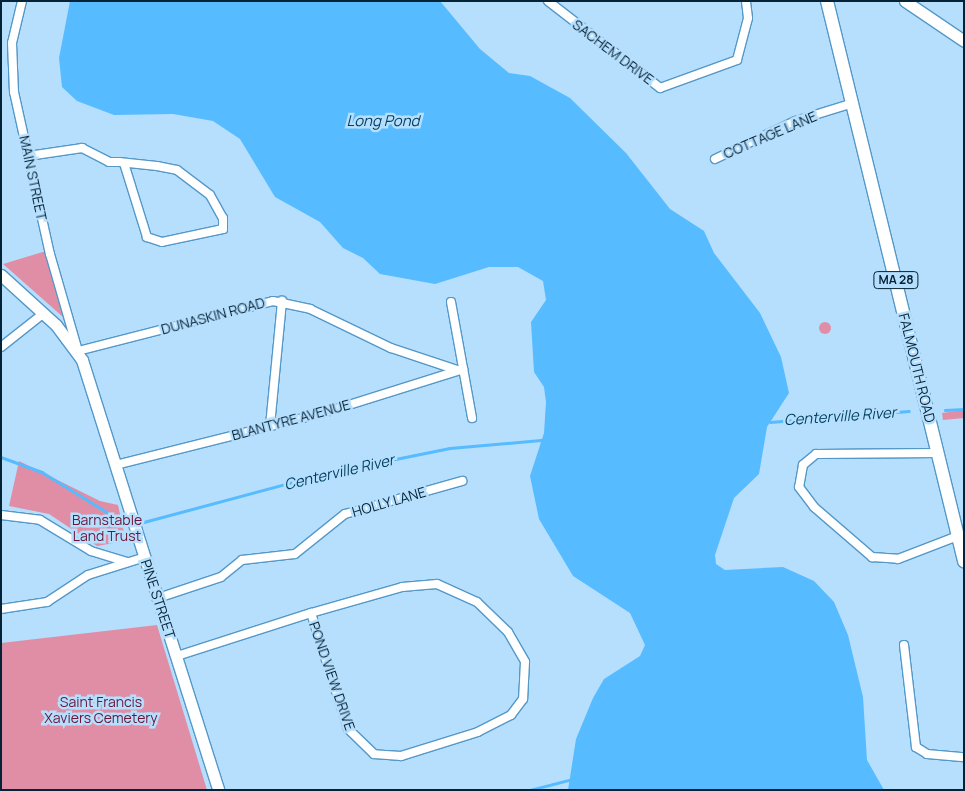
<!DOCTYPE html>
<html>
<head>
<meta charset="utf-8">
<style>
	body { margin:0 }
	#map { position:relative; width:965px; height:791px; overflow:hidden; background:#b6dffe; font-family:Manrope,sans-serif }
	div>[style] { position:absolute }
	.green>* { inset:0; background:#e08ea6 }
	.round { border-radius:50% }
	.water>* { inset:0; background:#56bbff }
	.stream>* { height:2.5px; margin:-1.25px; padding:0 1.25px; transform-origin:1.25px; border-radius:1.25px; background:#56bbff }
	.roads { filter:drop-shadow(1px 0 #5398c8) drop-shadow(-1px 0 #5398c8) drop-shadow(0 1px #5398c8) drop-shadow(0 -1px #5398c8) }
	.street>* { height:8px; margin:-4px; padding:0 4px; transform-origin:4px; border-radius:4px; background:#fff }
	.secondary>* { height:11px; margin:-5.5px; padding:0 5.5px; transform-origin:5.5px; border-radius:5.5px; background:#fff }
	.primary>* { height:12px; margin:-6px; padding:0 6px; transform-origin:6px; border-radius:6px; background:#fff }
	span { translate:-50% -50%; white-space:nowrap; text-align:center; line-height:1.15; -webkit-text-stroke:5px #b6dffe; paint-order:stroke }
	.shield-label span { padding:1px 4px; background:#b6dffe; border:1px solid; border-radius:4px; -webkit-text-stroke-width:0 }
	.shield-label { font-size:12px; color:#052336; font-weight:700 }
	.street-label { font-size:14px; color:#052336 }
	.park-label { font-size:14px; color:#691638 }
	.water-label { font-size:15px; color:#013d5e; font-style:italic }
	.frame { position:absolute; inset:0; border:2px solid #052336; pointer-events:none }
</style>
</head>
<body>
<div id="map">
	<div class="green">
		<i style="clip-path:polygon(46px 251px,63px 317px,3px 264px)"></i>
		<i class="round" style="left:819px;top:322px;width:12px;height:12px"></i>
		<i style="clip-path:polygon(964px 410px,964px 418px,943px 420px,942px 413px)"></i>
		<i style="clip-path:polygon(19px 461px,100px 501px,118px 505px,126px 541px,97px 546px,49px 514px,9px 506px)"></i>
		<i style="clip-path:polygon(157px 625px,207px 790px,1px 790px,1px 643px)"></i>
	</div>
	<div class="water">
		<i style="clip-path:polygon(70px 1px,440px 1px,480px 49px,509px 73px,530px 76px,570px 98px,626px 153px,670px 209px,704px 231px,714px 253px,760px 313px,781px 357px,789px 393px,767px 427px,759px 474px,734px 498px,715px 555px,716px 564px,725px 570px,783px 567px,814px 581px,834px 602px,848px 635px,863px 697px,867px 760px,884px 790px,568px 790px,576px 739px,593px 698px,604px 679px,640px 656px,645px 645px,630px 613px,573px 576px,539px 519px,530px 476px,544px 433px,546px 402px,544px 387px,534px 372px,531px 322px,546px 300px,543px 281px,518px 267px,489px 267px,435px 284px,380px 274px,363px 258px,343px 248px,320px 222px,275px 197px,240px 139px,213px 121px,173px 114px,114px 115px,77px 101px,62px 87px,59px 58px)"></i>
	</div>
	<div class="stream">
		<i style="left:945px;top:410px;width:19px;rotate:-3deg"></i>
		<i style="left:770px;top:422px;width:139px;rotate:-4.5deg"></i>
		<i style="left:1px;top:457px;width:44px;rotate:20.1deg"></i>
		<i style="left:42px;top:472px;width:95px;rotate:31.7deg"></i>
		<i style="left:140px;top:523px;width:193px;rotate:-15deg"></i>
		<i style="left:326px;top:473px;width:126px;rotate:-11.4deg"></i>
		<i style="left:450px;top:448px;width:91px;rotate:-5deg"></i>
		<i style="left:530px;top:790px;width:40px;rotate:-14.4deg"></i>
	</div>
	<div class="roads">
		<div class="street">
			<i style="left:22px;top:1px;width:43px;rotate:103.4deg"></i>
			<i style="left:12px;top:43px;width:49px;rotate:87.7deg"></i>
			<i style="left:14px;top:92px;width:166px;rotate:77.5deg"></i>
			<i style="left:50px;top:254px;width:101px;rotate:73.9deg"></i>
			<i style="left:78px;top:351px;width:201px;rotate:-14.4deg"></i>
			<i style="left:273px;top:301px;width:38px;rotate:12deg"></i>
			<i style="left:310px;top:309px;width:90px;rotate:25.7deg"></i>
			<i style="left:391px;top:348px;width:70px;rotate:18.4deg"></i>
			<i style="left:548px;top:1px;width:142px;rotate:37.8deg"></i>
			<i style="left:660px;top:88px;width:82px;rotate:-20deg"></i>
			<i style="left:737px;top:60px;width:43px;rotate:-75.3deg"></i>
			<i style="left:748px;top:18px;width:17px;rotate:-97deg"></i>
			<i style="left:28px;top:156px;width:55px;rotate:-8.4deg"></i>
			<i style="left:82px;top:148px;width:30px;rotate:27deg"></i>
			<i style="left:109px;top:162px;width:10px"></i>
			<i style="left:119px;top:162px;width:38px;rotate:6deg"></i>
			<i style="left:157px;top:166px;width:20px;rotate:11deg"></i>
			<i style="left:177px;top:170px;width:41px;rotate:37.1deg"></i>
			<i style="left:210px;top:195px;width:26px;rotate:61deg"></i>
			<i style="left:223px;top:218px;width:11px;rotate:90deg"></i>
			<i style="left:223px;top:229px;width:62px;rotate:168deg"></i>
			<i style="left:162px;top:242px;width:16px;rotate:-162deg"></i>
			<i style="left:147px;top:237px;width:77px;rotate:-107.3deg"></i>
			<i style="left:715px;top:159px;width:89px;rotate:-25.4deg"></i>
			<i style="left:795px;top:121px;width:61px;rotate:-17.2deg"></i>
			<i style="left:451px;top:302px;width:118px;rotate:79.7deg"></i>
			<i style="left:1px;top:347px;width:55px;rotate:-38.3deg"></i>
			<i style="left:270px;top:426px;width:126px;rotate:-84.5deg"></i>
			<i style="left:938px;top:453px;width:122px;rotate:179.5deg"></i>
			<i style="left:816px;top:454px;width:17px;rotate:140deg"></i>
			<i style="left:803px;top:465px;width:22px;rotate:100deg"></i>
			<i style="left:799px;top:487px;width:25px;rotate:53deg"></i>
			<i style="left:814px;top:507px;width:77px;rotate:40.8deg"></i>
			<i style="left:872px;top:557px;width:26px;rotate:4deg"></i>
			<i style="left:898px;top:559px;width:64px;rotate:-21deg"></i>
			<i style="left:116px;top:465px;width:213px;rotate:-14.1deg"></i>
			<i style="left:323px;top:413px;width:147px;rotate:-17.4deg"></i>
			<i style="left:1px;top:515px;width:39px;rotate:7deg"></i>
			<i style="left:40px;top:520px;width:60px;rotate:31.3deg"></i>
			<i style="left:91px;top:551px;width:38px;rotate:17deg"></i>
			<i style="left:158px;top:598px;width:66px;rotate:-18.4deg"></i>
			<i style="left:221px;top:577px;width:27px;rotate:-39deg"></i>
			<i style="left:242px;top:560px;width:53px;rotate:-6.5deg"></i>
			<i style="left:295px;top:554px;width:64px;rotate:-38.7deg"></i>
			<i style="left:345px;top:514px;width:122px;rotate:-15.8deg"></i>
			<i style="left:1px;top:609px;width:47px;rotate:-8.7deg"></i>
			<i style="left:47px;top:602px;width:49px;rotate:-33.4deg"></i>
			<i style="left:88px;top:575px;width:60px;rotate:-17.5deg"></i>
			<i style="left:904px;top:645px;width:103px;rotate:83.3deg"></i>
			<i style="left:916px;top:747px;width:13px;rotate:32deg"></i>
			<i style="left:927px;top:754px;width:37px;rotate:5deg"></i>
			<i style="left:177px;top:656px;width:141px;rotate:-17.8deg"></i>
			<i style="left:311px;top:613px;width:95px;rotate:-15.9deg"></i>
			<i style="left:402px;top:587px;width:35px;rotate:-5deg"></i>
			<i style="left:437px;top:584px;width:44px;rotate:24.2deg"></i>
			<i style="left:477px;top:602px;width:43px;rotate:44.1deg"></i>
			<i style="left:508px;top:632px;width:34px;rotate:60deg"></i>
			<i style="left:525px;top:662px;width:37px;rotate:93deg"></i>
			<i style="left:523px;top:699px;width:20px;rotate:127deg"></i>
			<i style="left:511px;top:715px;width:37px;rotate:153deg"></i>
			<i style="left:478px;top:732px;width:81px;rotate:162.7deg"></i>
			<i style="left:401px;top:756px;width:27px;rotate:-176deg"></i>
			<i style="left:374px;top:754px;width:36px;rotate:-136deg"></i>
			<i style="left:348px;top:729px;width:122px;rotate:-107.7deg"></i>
		</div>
		<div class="secondary">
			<i style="left:905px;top:1px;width:71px;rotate:34.1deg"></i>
			<i style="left:1px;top:275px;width:74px;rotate:42.3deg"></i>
			<i style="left:56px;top:325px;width:44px;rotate:53.4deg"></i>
			<i style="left:82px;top:360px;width:451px;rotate:72.4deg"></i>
		</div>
		<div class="primary">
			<i style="left:827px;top:1px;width:577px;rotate:76.25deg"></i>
		</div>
	</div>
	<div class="shield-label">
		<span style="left:896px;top:280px">MA 28</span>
	</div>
	<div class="street-label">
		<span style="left:613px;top:52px;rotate:37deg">SACHEM DRIVE</span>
		<span style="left:770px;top:135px;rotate:-23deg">COTTAGE LANE</span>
		<span style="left:33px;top:178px;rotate:78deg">MAIN STREET</span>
		<span style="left:213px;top:316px;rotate:-15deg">DUNASKIN ROAD</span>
		<span style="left:917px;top:368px;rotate:76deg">FALMOUTH ROAD</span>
		<span style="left:291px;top:420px;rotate:-15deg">BLANTYRE AVENUE</span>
		<span style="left:389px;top:502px;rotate:-16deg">HOLLY LANE</span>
		<span style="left:158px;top:599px;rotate:72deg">PINE STREET</span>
		<span style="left:332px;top:676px;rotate:71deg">POND VIEW DRIVE</span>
	</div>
	<div class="park-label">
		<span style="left:107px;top:528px">Barnstable<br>Land Trust</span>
		<span style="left:101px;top:710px">Saint Francis<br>Xaviers Cemetery</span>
	</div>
	<div class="water-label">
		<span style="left:383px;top:121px">Long Pond</span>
		<span style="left:840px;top:416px;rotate:-4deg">Centerville River</span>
		<span style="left:339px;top:472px;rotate:-13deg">Centerville River</span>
	</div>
	<div class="frame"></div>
</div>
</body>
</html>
